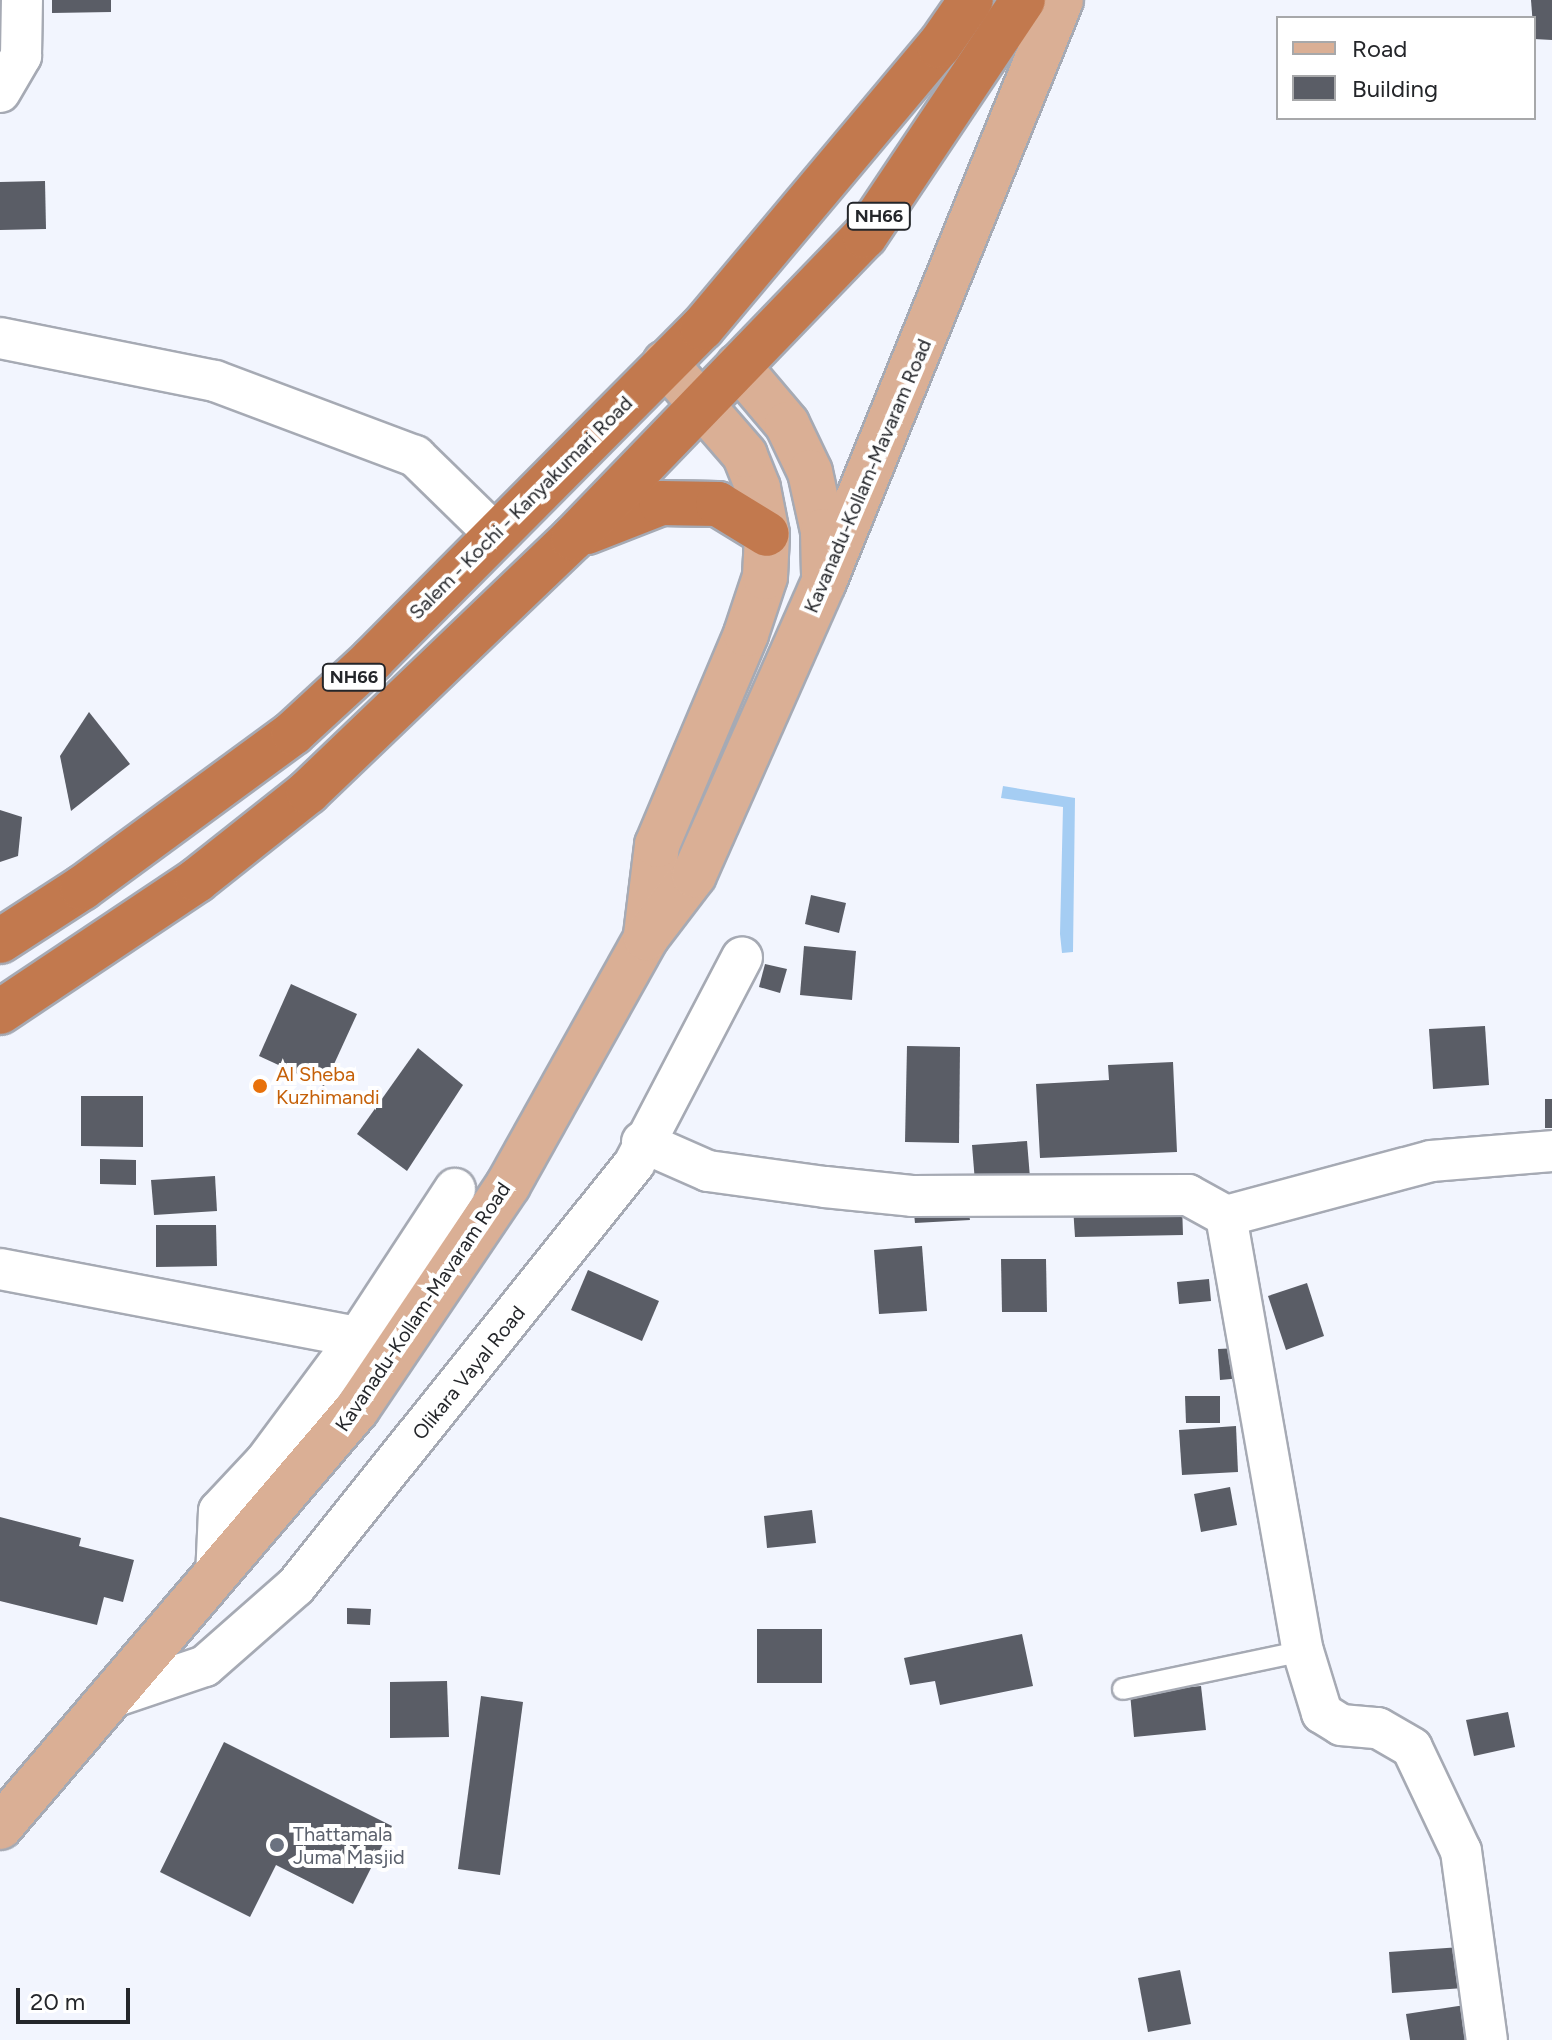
<!DOCTYPE html>
<html>
<head>
<meta charset="utf-8">
<style>
	body { margin:0 }
	#map { position:relative; width:1552px; height:2040px; overflow:hidden; background:#f2f5fe; font-family:Figtree,sans-serif }
	div>[style] { position:absolute }
	.water>* { inset:0; background:#a5cdf3 }
	.building>* { inset:0; background:#5a5d66 }
	.roads { filter:drop-shadow(2px 0 #a6aab4) drop-shadow(-2px 0 #a6aab4) drop-shadow(0 2px #a6aab4) drop-shadow(0 -2px #a6aab4) }
	.lane>* { height:20px; margin:-10px; padding:0 10px; transform-origin:10px; border-radius:10px; background:#fff }
	.street>* { height:40px; margin:-20px; padding:0 20px; transform-origin:20px; border-radius:20px; background:#fff }
	.primary>* { height:44px; margin:-22px; padding:0 22px; transform-origin:22px; border-radius:22px; background:#daaf95 }
	.highway>* { height:44px; margin:-22px; padding:0 22px; transform-origin:22px; border-radius:22px; background:#c2794e }
	.dots>* { width:22px; height:22px; translate:-50% -50%; box-sizing:border-box; border:4px solid #fff; border-radius:50% }
	span { translate:-50% -50%; white-space:nowrap; text-align:center; line-height:1.15; -webkit-text-stroke:8px #fff; paint-order:stroke }
	.shield-label span { padding:2px 6px; background:#fff; border:2px solid; border-radius:6px; -webkit-text-stroke-width:0 }
	.shield-label { font-size:18px; color:#24262a; font-weight:700 }
	.street-label { font-size:20px; color:#24262a }
	.food-label { font-size:20px; color:#c56008 }
	.left { translate:0 -50%; text-align:left }
	.worship-label { font-size:20px; color:#5b616d }
	.legend { position:absolute; left:1276px; top:16px; width:260px; height:104px; box-sizing:border-box; background:#fff; border:2px solid #a7a8aa; margin:0; padding:10px 14px; list-style:none; font-size:24px; color:#24262a }
	.legend li { display:flex; align-items:center; gap:16px; height:40px }
	.legend b { width:40px; border:2px solid #a7a8aa }
	.scale { position:absolute; left:16px; top:1988px; width:114px; height:36px; box-sizing:border-box; border:4px solid #24262a; border-top:0; padding-left:10px; font-size:24px; line-height:28px; white-space:nowrap; color:#24262a; -webkit-text-stroke:6px #fff; paint-order:stroke }
</style>
</head>
<body>
<div id="map">
	<div class="water">
		<i style="clip-path:polygon(1003px 786px,1075px 798px,1073px 952px,1062px 953px,1060px 934px,1063px 807px,1001px 798px)"></i>
	</div>
	<div class="building">
		<i style="clip-path:polygon(52px 0,111px 0,111px 12px,52px 13px)"></i>
		<i style="clip-path:polygon(1531px 0,1552px 0,1552px 40px,1534px 39px)"></i>
		<i style="clip-path:polygon(45px 181px,46px 229px,0 230px,0 182px)"></i>
		<i style="clip-path:polygon(89px 712px,130px 764px,71px 811px,60px 756px)"></i>
		<i style="clip-path:polygon(0 810px,22px 817px,18px 856px,0 862px)"></i>
		<i style="clip-path:polygon(811px 895px,846px 903px,839px 933px,805px 924px)"></i>
		<i style="clip-path:polygon(804px 946px,856px 951px,852px 1000px,800px 995px)"></i>
		<i style="clip-path:polygon(765px 964px,787px 969px,780px 993px,759px 987px)"></i>
		<i style="clip-path:polygon(291px 984px,357px 1014px,324px 1086px,259px 1056px)"></i>
		<i style="clip-path:polygon(1485px 1026px,1489px 1085px,1433px 1089px,1429px 1029px)"></i>
		<i style="clip-path:polygon(907px 1046px,960px 1047px,959px 1143px,905px 1142px)"></i>
		<i style="clip-path:polygon(418px 1048px,463px 1085px,407px 1171px,357px 1134px)"></i>
		<i style="clip-path:polygon(1173px 1062px,1177px 1152px,1040px 1158px,1036px 1084px,1109px 1080px,1108px 1065px)"></i>
		<i style="clip-path:polygon(81px 1096px,143px 1096px,143px 1147px,81px 1146px)"></i>
		<i style="clip-path:polygon(1545px 1099px,1552px 1099px,1552px 1128px,1545px 1128px)"></i>
		<i style="clip-path:polygon(1027px 1141px,1030px 1178px,975px 1182px,972px 1145px)"></i>
		<i style="clip-path:polygon(100px 1159px,136px 1160px,136px 1185px,100px 1184px)"></i>
		<i style="clip-path:polygon(215px 1176px,217px 1211px,154px 1215px,151px 1180px)"></i>
		<i style="clip-path:polygon(967px 1201px,970px 1220px,915px 1223px,913px 1205px)"></i>
		<i style="clip-path:polygon(1182px 1204px,1183px 1235px,1075px 1237px,1073px 1207px)"></i>
		<i style="clip-path:polygon(156px 1225px,216px 1225px,217px 1266px,156px 1267px)"></i>
		<i style="clip-path:polygon(922px 1246px,927px 1311px,879px 1314px,874px 1250px)"></i>
		<i style="clip-path:polygon(1001px 1259px,1046px 1259px,1047px 1312px,1002px 1312px)"></i>
		<i style="clip-path:polygon(588px 1270px,659px 1301px,642px 1341px,571px 1310px)"></i>
		<i style="clip-path:polygon(1209px 1279px,1211px 1301px,1179px 1304px,1177px 1282px)"></i>
		<i style="clip-path:polygon(1307px 1283px,1324px 1336px,1286px 1350px,1268px 1296px)"></i>
		<i style="clip-path:polygon(1239px 1348px,1242px 1378px,1220px 1380px,1218px 1349px)"></i>
		<i style="clip-path:polygon(1185px 1396px,1220px 1396px,1220px 1423px,1186px 1423px)"></i>
		<i style="clip-path:polygon(1236px 1426px,1238px 1472px,1182px 1475px,1179px 1430px)"></i>
		<i style="clip-path:polygon(1230px 1487px,1237px 1525px,1201px 1532px,1194px 1494px)"></i>
		<i style="clip-path:polygon(812px 1510px,816px 1543px,767px 1548px,764px 1516px)"></i>
		<i style="clip-path:polygon(0 1517px,81px 1538px,79px 1546px,134px 1560px,123px 1602px,104px 1597px,97px 1625px,0 1601px)"></i>
		<i style="clip-path:polygon(347px 1608px,371px 1609px,370px 1625px,347px 1624px)"></i>
		<i style="clip-path:polygon(757px 1629px,822px 1629px,822px 1683px,757px 1683px)"></i>
		<i style="clip-path:polygon(1022px 1634px,1033px 1686px,940px 1705px,935px 1681px,910px 1685px,904px 1658px)"></i>
		<i style="clip-path:polygon(447px 1681px,449px 1737px,390px 1738px,390px 1682px)"></i>
		<i style="clip-path:polygon(1201px 1686px,1206px 1730px,1134px 1737px,1130px 1693px)"></i>
		<i style="clip-path:polygon(481px 1696px,523px 1702px,500px 1875px,458px 1869px)"></i>
		<i style="clip-path:polygon(1508px 1712px,1515px 1747px,1474px 1756px,1466px 1720px)"></i>
		<i style="clip-path:polygon(224px 1742px,392px 1826px,353px 1904px,276px 1865px,250px 1917px,160px 1872px)"></i>
		<i style="clip-path:polygon(1461px 1947px,1464px 1988px,1392px 1993px,1389px 1952px)"></i>
		<i style="clip-path:polygon(1180px 1970px,1191px 2024px,1148px 2032px,1138px 1978px)"></i>
		<i style="clip-path:polygon(1465px 2005px,1471px 2040px,1410px 2040px,1406px 2014px)"></i>
	</div>
	<div class="roads">
		<div class="lane">
			<i style="left:1123px;top:1689px;width:184px;rotate:-11.9deg"></i>
		</div>
		<div class="street">
			<i style="left:0;top:92px;width:42px;rotate:-59.7deg"></i>
			<i style="left:21px;top:56px;width:56px;rotate:-89deg"></i>
			<i style="left:0;top:338px;width:219px;rotate:11.3deg"></i>
			<i style="left:215px;top:381px;width:214px;rotate:20.6deg"></i>
			<i style="left:415px;top:456px;width:113px;rotate:44.3deg"></i>
			<i style="left:642px;top:1142px;width:72px;rotate:23.7deg"></i>
			<i style="left:708px;top:1171px;width:118px;rotate:7.8deg"></i>
			<i style="left:825px;top:1187px;width:87px;rotate:5.9deg"></i>
			<i style="left:912px;top:1196px;width:276px;rotate:-0.2deg"></i>
			<i style="left:1188px;top:1195px;width:43px;rotate:28.9deg"></i>
			<i style="left:1226px;top:1216px;width:212px;rotate:-15deg"></i>
			<i style="left:1431px;top:1161px;width:121px;rotate:-4.7deg"></i>
			<i style="left:1226px;top:1216px;width:442px;rotate:80deg"></i>
			<i style="left:1303px;top:1651px;width:65px;rotate:73deg"></i>
			<i style="left:1322px;top:1713px;width:22px;rotate:32deg"></i>
			<i style="left:1341px;top:1725px;width:37px;rotate:5deg"></i>
			<i style="left:1378px;top:1728px;width:39px;rotate:30deg"></i>
			<i style="left:1412px;top:1748px;width:114px;rotate:64.6deg"></i>
			<i style="left:1461px;top:1851px;width:191px;rotate:82.2deg"></i>
			<i style="left:0;top:1269px;width:364px;rotate:10.8deg"></i>
			<i style="left:358px;top:1337px;width:156px;rotate:126.6deg"></i>
			<i style="left:265px;top:1462px;width:67px;rotate:133.2deg"></i>
			<i style="left:219px;top:1511px;width:65px;rotate:92.6deg"></i>
			<i style="left:358px;top:1337px;width:177px;rotate:-56.8deg"></i>
			<i style="left:107px;top:1699px;width:103px;rotate:-18.6deg"></i>
			<i style="left:205px;top:1666px;width:121px;rotate:-41.3deg"></i>
			<i style="left:296px;top:1586px;width:541px;rotate:-51.31deg"></i>
			<i style="left:634px;top:1164px;width:233px;rotate:-62.4deg"></i>
		</div>
		<div class="primary">
			<i style="left:738px;top:366px;width:76px;rotate:49.8deg"></i>
			<i style="left:787px;top:424px;width:53px;rotate:64.4deg"></i>
			<i style="left:810px;top:472px;width:60px;rotate:77.6deg"></i>
			<i style="left:823px;top:531px;width:44px;rotate:88.7deg"></i>
			<i style="left:646px;top:935px;width:91px;rotate:-83deg"></i>
			<i style="left:657px;top:845px;width:229px;rotate:-67.1deg"></i>
			<i style="left:746px;top:634px;width:60px;rotate:-71.6deg"></i>
			<i style="left:765px;top:577px;width:43px;rotate:-87.3deg"></i>
			<i style="left:767px;top:534px;width:47px;rotate:-101.1deg"></i>
			<i style="left:758px;top:488px;width:35px;rotate:-112deg"></i>
			<i style="left:745px;top:455px;width:122px;rotate:-131deg"></i>
			<i style="left:0;top:1827px;width:550px;rotate:-49.5deg"></i>
			<i style="left:357px;top:1409px;width:270px;rotate:-56deg"></i>
			<i style="left:508px;top:1185px;width:283px;rotate:-60.8deg"></i>
			<i style="left:646px;top:938px;width:79px;rotate:-52.7deg"></i>
			<i style="left:694px;top:875px;width:321px;rotate:-66.1deg"></i>
			<i style="left:824px;top:582px;width:628px;rotate:-67.84deg"></i>
		</div>
		<div class="highway">
			<i style="left:587px;top:532px;width:79px;rotate:-21.4deg"></i>
			<i style="left:661px;top:503px;width:57px;rotate:1deg"></i>
			<i style="left:718px;top:504px;width:57px;rotate:31.5deg"></i>
			<i style="left:0;top:941px;width:98px;rotate:-32.9deg"></i>
			<i style="left:82px;top:888px;width:262px;rotate:-36.3deg"></i>
			<i style="left:293px;top:733px;width:108px;rotate:-42.7deg"></i>
			<i style="left:372px;top:660px;width:468px;rotate:-45.2deg"></i>
			<i style="left:702px;top:328px;width:368px;rotate:-50deg"></i>
			<i style="left:939px;top:46px;width:56px;rotate:-55.2deg"></i>
			<i style="left:0;top:1012px;width:237px;rotate:-33.8deg"></i>
			<i style="left:197px;top:880px;width:142px;rotate:-38.4deg"></i>
			<i style="left:308px;top:792px;width:367px;rotate:-43.8deg"></i>
			<i style="left:573px;top:538px;width:420px;rotate:-46deg"></i>
			<i style="left:865px;top:236px;width:284px;rotate:-56.2deg"></i>
		</div>
	</div>
	<div class="dots">
		<i style="left:260px;top:1086px;background:#e8710a"></i>
		<i style="left:277px;top:1845px;background:#6b7280"></i>
	</div>
	<div class="shield-label">
		<span style="left:879px;top:216px">NH66</span>
		<span style="left:354px;top:677px">NH66</span>
	</div>
	<div class="street-label">
		<span style="left:868px;top:476px;rotate:-67deg">Kavanadu-Kollam-Mavaram Road</span>
		<span style="left:521px;top:508px;rotate:-45deg">Salem - Kochi - Kanyakumari Road</span>
		<span style="left:423px;top:1307px;rotate:-56deg">Kavanadu-Kollam-Mavaram Road</span>
		<span style="left:469px;top:1373px;rotate:-51deg">Olikara Vayal Road</span>
	</div>
	<div class="food-label">
		<span class="left" style="left:276px;top:1086px">Al Sheba<br>Kuzhimandi</span>
	</div>
	<div class="worship-label">
		<span class="left" style="left:293px;top:1846px">Thattamala<br>Juma Masjid</span>
	</div>
	<ul class="legend">
	<li><b style="height:10px;background:#daaf95"></b>Road</li>
	<li><b style="height:22px;background:#5a5d66"></b>Building</li>
	</ul>
	<div class="scale">20 m</div>
</div>
</body>
</html>
